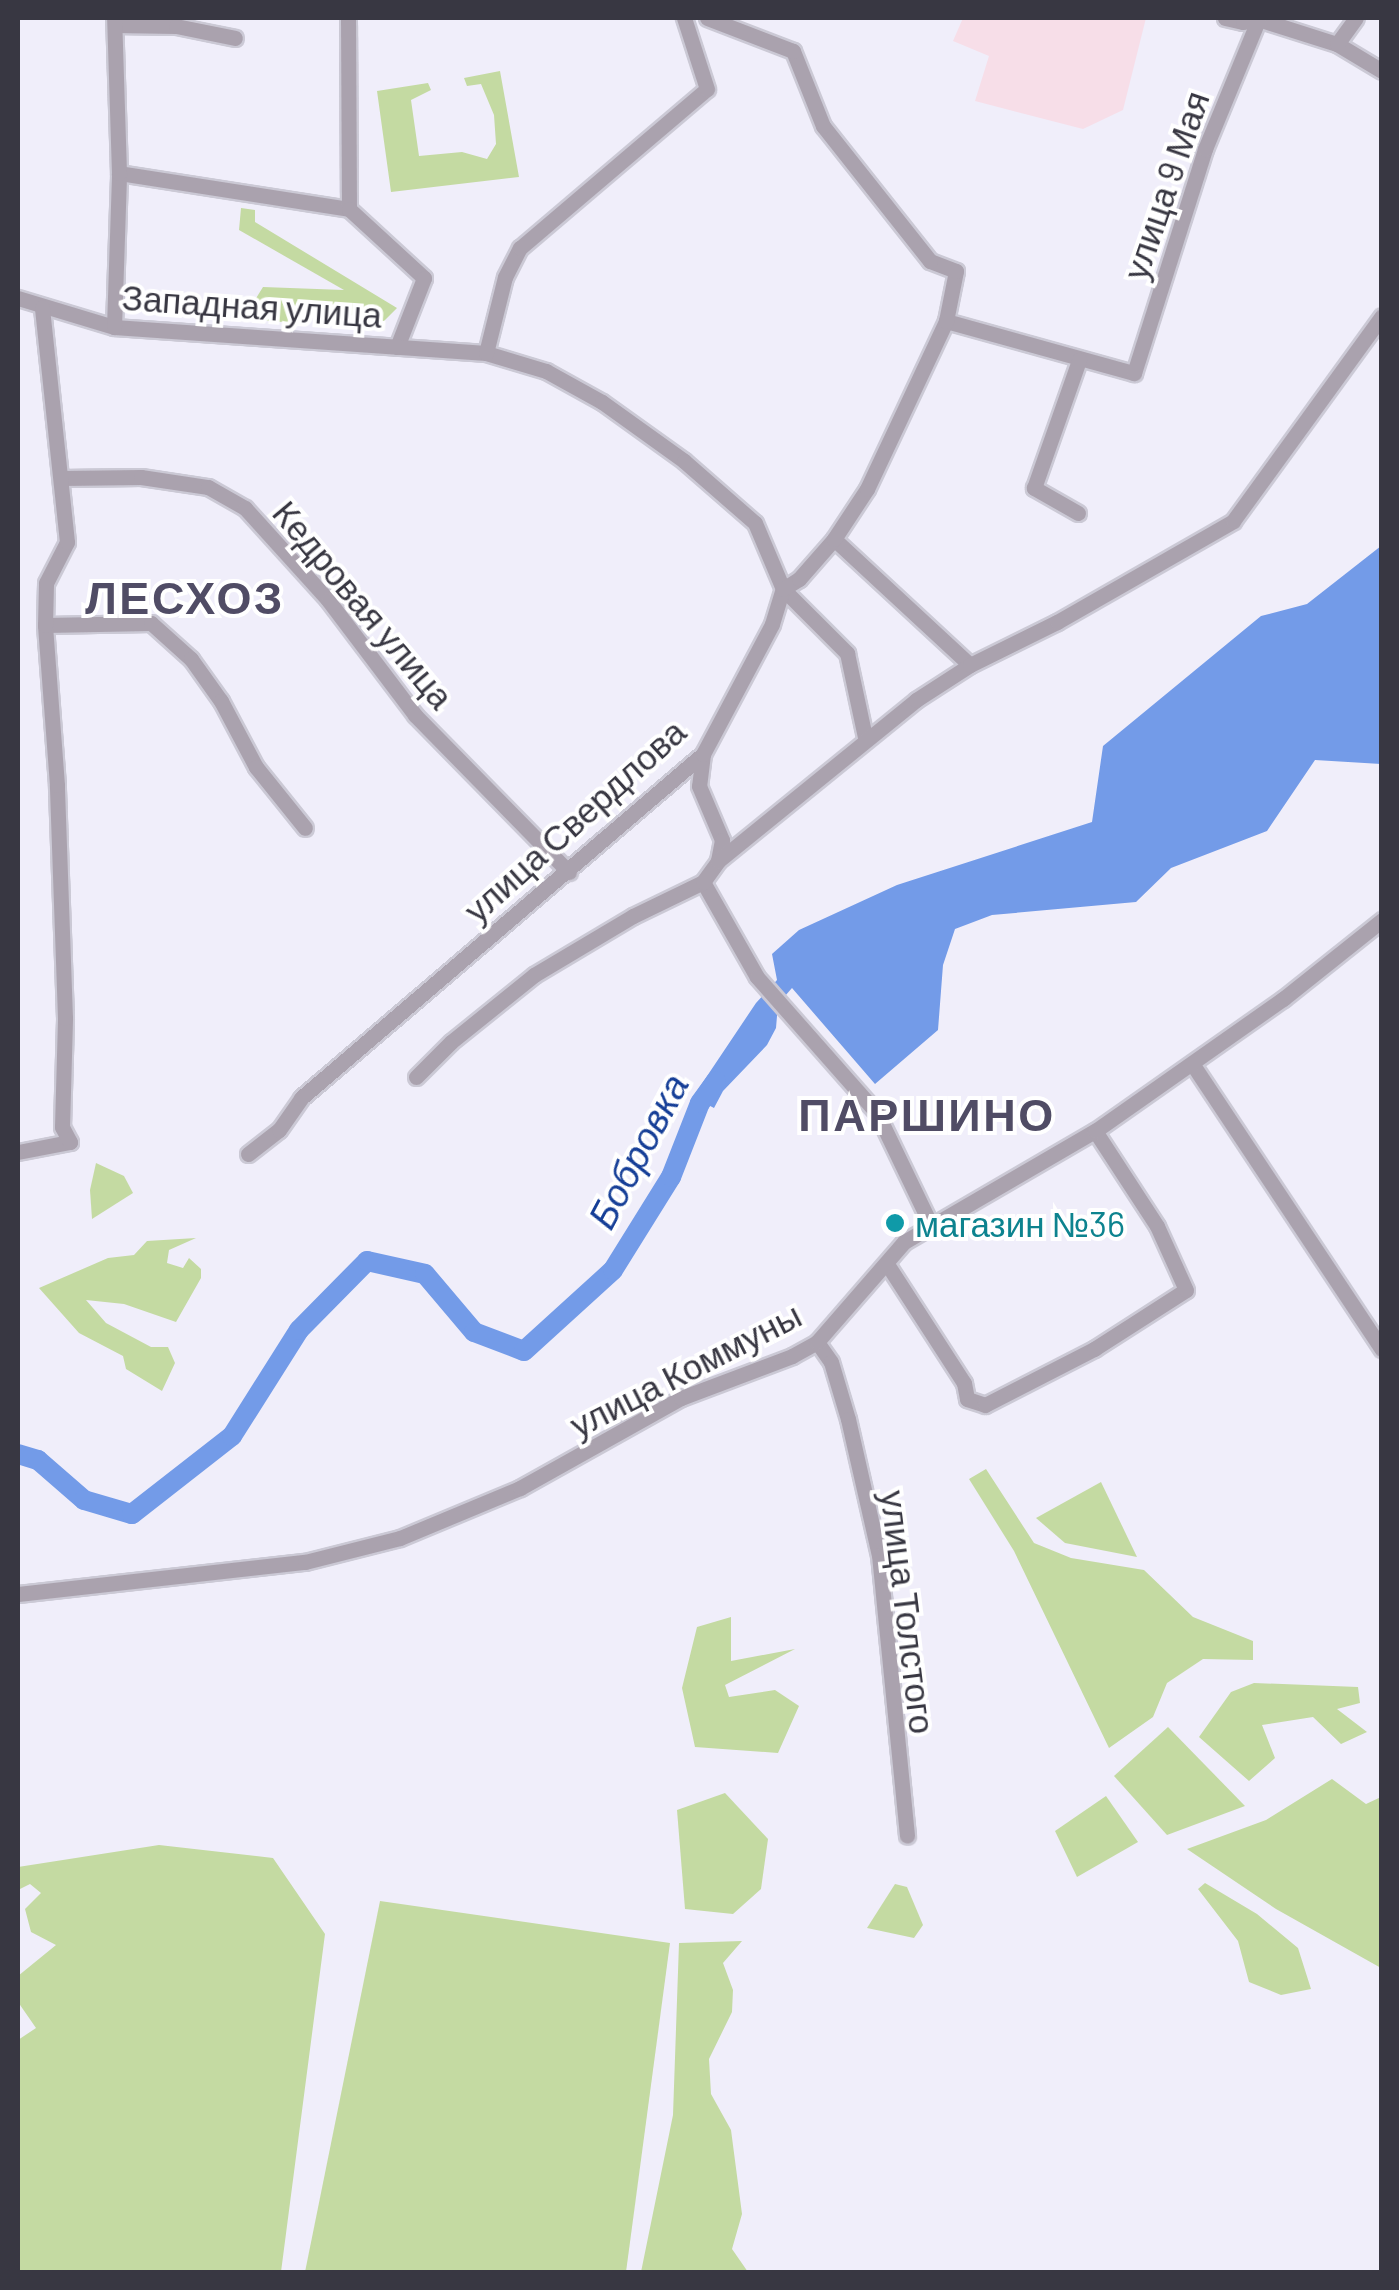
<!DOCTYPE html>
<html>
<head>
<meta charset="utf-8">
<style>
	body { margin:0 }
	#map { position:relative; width:1399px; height:2290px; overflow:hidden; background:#f0eefa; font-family:Barlow,sans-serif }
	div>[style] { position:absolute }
	.education>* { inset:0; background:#f7dee8 }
	.green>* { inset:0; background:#c4daa2 }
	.water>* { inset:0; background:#739be8 }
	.stream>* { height:4px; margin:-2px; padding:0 2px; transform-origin:2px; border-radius:2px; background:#739be8 }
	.river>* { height:20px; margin:-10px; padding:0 10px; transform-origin:10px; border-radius:10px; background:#739be8 }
	.roads { filter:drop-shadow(2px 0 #cbc9d5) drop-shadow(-2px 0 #cbc9d5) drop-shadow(0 2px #cbc9d5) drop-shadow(0 -2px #cbc9d5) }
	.minor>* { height:15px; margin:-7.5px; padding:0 7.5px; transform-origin:7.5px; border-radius:7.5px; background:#aaa2ae }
	.dots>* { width:28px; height:28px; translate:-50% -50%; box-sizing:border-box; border:5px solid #fff; border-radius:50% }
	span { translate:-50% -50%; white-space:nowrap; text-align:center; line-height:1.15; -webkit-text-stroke:8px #fff; paint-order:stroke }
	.street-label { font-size:35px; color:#383742 }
	.culture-label { font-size:35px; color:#0d838f }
	.left { translate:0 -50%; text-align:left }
	.water-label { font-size:38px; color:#153e97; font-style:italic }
	.district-label { font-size:45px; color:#504c65; font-weight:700; letter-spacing:2.5px }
	.frame { position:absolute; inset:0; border:20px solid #383742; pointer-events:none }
</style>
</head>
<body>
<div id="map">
	<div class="education">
		<i style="clip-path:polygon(963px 18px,1146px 18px,1123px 110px,1083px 129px,975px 101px,989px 56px,953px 41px)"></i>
	</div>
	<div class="green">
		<i style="clip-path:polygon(500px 71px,519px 177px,391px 192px,377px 91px,428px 83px,431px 90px,411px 100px,419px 156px,462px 152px,487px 159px,496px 144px,494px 115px,481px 84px,467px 86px,464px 78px)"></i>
		<i style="clip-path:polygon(241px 208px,255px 210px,255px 222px,397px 308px,384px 321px,333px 312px,318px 303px,305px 310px,308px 324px,243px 319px,263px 287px,344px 290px,239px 230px)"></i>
		<i style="clip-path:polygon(96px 1163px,124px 1176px,133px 1193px,92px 1219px,90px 1190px)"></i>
		<i style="clip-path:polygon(196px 1238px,169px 1250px,167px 1263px,183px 1268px,189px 1258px,201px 1269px,201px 1278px,176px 1322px,124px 1304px,86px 1300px,106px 1323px,151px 1347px,168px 1347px,175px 1363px,162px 1391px,126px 1369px,123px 1356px,79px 1333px,39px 1288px,108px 1258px,134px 1255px,147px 1241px)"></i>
		<i style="clip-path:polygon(986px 1469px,1034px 1543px,1071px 1558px,1144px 1570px,1193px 1617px,1253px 1641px,1253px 1660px,1203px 1659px,1167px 1683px,1153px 1717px,1109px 1748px,1014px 1551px,969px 1479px)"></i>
		<i style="clip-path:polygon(1101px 1482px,1137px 1557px,1065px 1543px,1036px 1518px)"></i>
		<i style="clip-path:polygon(731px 1617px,731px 1661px,795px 1649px,725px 1685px,729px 1697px,775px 1690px,799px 1706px,778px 1753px,695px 1747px,682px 1688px,697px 1627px)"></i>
		<i style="clip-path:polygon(1254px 1683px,1358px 1687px,1360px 1703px,1337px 1709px,1367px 1732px,1341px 1744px,1313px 1717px,1262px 1725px,1275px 1758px,1249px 1781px,1199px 1737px,1231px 1692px)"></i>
		<i style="clip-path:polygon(1168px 1727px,1245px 1806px,1167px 1835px,1114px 1776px)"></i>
		<i style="clip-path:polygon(1332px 1779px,1366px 1804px,1381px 1797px,1381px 1968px,1276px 1909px,1187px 1849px,1266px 1820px)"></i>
		<i style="clip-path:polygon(725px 1793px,768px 1839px,761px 1889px,733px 1914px,685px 1909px,677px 1810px)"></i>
		<i style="clip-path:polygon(1106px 1796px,1138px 1842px,1077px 1877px,1055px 1831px)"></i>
		<i style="clip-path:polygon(159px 1845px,273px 1858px,325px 1934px,281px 2272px,18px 2272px,18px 2040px,36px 2028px,18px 2002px,18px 1976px,56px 1945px,31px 1932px,25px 1909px,41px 1893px,30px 1884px,18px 1890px,18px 1867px)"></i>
		<i style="clip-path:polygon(1205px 1883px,1257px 1914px,1298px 1948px,1311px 1989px,1281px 1995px,1249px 1982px,1238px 1941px,1198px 1889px)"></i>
		<i style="clip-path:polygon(895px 1884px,907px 1887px,923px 1925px,914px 1938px,867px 1928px)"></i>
		<i style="clip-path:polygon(380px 1901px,670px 1943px,626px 2272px,305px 2272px)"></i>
		<i style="clip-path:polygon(742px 1941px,723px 1963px,733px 1990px,732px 2012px,709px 2059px,711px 2094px,731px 2130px,742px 2214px,732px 2249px,748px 2272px,641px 2272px,673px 2115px,679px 1943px)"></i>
	</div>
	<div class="water">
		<i style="clip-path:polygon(1381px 546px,1381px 764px,1315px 760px,1267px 831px,1171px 868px,1136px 902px,992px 915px,955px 929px,943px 965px,938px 1030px,875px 1084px,792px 988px,778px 1004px,776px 1028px,767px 1045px,723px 1091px,714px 1108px,693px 1097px,756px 1003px,777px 980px,772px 954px,799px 930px,897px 885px,1092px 822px,1103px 746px,1261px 616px,1307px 604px)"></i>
	</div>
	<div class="stream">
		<i style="left:18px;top:1460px;width:5px;rotate:-68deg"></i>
	</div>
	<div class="river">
		<i style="left:18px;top:1454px;width:21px;rotate:17deg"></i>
		<i style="left:38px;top:1460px;width:61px;rotate:41deg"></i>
		<i style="left:84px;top:1500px;width:50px;rotate:16.3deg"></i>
		<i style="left:132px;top:1514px;width:127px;rotate:-38deg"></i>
		<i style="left:232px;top:1436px;width:125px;rotate:-57.7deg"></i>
		<i style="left:299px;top:1330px;width:97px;rotate:-45.4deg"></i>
		<i style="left:367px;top:1261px;width:59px;rotate:12.6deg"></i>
		<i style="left:425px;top:1274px;width:76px;rotate:49.8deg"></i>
		<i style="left:474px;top:1332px;width:53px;rotate:20.8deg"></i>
		<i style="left:524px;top:1351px;width:120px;rotate:-42.3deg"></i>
		<i style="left:613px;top:1270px;width:110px;rotate:-58.1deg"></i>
		<i style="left:671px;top:1177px;width:79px;rotate:-68.6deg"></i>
		<i style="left:700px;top:1103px;width:27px;rotate:-54deg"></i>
	</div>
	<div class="roads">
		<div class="minor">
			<i style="left:1225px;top:18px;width:18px;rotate:13deg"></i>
			<i style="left:1243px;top:22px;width:15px;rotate:-11deg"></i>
			<i style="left:1258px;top:19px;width:83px;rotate:17.6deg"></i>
			<i style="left:1337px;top:44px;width:52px;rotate:31deg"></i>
			<i style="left:115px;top:25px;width:61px;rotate:0.9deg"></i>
			<i style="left:176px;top:26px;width:60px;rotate:11.5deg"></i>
			<i style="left:1337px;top:44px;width:32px;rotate:-54deg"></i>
			<i style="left:119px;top:173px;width:233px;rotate:8.9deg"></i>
			<i style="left:349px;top:209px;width:191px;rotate:-90.3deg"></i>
			<i style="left:349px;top:209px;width:102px;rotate:42.6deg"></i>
			<i style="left:424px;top:278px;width:74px;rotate:111.4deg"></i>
			<i style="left:18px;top:298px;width:100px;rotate:16.8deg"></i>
			<i style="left:114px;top:327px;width:373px;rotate:4deg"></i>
			<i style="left:486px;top:353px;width:63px;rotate:16.7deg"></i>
			<i style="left:546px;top:371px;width:64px;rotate:29deg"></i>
			<i style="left:602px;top:402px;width:101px;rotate:35.7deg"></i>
			<i style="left:684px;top:461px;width:94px;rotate:41.1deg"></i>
			<i style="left:755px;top:523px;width:72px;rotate:67deg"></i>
			<i style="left:783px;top:589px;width:91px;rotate:45deg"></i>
			<i style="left:847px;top:653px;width:86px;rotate:77.9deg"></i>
			<i style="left:946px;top:321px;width:195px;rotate:15.5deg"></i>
			<i style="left:1134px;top:373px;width:235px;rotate:-72.4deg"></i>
			<i style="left:1205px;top:149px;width:142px;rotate:-67.6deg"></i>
			<i style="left:114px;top:327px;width:154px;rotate:-88.1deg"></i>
			<i style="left:119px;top:173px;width:155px;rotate:-91.8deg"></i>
			<i style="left:486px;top:353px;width:78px;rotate:-76deg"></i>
			<i style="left:505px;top:277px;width:33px;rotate:-63deg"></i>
			<i style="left:520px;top:248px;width:245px;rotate:-40.4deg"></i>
			<i style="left:707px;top:89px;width:75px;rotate:-107.9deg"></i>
			<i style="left:62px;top:478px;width:79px;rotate:-0.7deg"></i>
			<i style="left:141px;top:477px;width:68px;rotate:8.5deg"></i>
			<i style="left:208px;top:487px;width:43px;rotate:29.6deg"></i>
			<i style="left:245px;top:508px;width:124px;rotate:47.9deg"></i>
			<i style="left:328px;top:600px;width:144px;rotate:52.9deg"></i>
			<i style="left:415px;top:715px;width:220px;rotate:45.6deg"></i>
			<i style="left:1078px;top:513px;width:51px;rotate:-150.4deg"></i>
			<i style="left:1034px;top:488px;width:136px;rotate:-70.6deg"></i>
			<i style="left:834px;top:539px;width:185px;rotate:42.8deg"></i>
			<i style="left:45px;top:625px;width:106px;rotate:-1.1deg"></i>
			<i style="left:151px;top:623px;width:54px;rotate:42deg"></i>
			<i style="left:191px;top:659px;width:52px;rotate:54.5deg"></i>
			<i style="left:221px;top:701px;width:75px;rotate:62.1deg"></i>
			<i style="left:256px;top:767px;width:78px;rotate:51.2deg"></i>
			<i style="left:703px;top:754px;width:32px;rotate:97deg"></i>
			<i style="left:699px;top:786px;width:59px;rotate:66.9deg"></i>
			<i style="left:722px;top:840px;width:21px;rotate:101deg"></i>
			<i style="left:703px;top:882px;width:109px;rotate:60.4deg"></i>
			<i style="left:757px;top:977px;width:181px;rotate:48.6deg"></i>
			<i style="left:877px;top:1113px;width:124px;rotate:64.3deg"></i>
			<i style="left:1193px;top:1065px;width:341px;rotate:56.4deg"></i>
			<i style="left:416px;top:1077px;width:49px;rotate:-45deg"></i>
			<i style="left:451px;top:1042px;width:107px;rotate:-38.9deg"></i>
			<i style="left:534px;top:975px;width:115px;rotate:-30.8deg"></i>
			<i style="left:633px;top:916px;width:78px;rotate:-25.9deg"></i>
			<i style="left:703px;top:882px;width:26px;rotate:-54deg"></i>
			<i style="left:718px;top:861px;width:255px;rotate:-39.1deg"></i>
			<i style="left:916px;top:700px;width:64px;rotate:-32.9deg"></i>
			<i style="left:970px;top:665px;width:97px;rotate:-26.3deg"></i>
			<i style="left:1057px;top:622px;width:203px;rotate:-29.8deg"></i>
			<i style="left:1233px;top:521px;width:253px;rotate:-54deg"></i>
			<i style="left:18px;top:1152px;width:53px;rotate:-10.9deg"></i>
			<i style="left:70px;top:1142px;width:17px;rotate:-118deg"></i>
			<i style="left:62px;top:1127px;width:109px;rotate:-88.4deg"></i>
			<i style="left:65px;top:1018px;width:233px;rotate:-92deg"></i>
			<i style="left:57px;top:785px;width:160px;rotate:-94.3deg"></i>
			<i style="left:45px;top:625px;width:42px;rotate:-88.6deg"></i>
			<i style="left:46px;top:583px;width:46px;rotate:-62.9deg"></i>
			<i style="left:67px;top:542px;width:236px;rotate:-96.1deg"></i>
			<i style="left:248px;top:1154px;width:39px;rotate:-38deg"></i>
			<i style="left:279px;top:1130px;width:39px;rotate:-55deg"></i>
			<i style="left:301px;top:1098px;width:529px;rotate:-40.55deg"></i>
			<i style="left:703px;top:754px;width:147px;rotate:-62deg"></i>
			<i style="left:772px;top:624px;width:37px;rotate:-73deg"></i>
			<i style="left:783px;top:589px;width:19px;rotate:-32deg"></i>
			<i style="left:799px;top:579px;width:53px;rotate:-48.8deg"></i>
			<i style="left:834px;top:539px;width:60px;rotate:-56.6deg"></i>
			<i style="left:867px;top:489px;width:186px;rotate:-64.8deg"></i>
			<i style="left:946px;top:321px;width:51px;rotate:-78.7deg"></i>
			<i style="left:956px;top:271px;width:28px;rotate:-159deg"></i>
			<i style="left:930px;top:261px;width:172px;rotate:-128.4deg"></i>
			<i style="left:823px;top:126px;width:81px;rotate:-111.8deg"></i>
			<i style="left:793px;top:51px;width:92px;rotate:-159deg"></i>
			<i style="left:887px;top:1264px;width:142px;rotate:57.1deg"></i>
			<i style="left:964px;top:1383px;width:16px;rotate:79deg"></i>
			<i style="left:967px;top:1399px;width:19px;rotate:18deg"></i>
			<i style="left:985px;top:1405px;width:123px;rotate:-27.2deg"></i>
			<i style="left:1094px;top:1349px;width:109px;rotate:-32.7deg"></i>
			<i style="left:1186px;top:1290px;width:70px;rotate:-114.4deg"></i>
			<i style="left:1157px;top:1226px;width:113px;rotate:-123.1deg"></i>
			<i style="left:817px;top:1342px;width:24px;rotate:55deg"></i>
			<i style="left:831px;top:1362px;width:59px;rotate:73.4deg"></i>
			<i style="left:848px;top:1419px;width:139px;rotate:77.2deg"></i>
			<i style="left:879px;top:1555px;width:282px;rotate:84.3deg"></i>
			<i style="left:18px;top:1594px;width:289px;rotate:-6.4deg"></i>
			<i style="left:305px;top:1562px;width:98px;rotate:-14.2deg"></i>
			<i style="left:400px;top:1538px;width:130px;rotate:-22.6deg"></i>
			<i style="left:520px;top:1488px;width:184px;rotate:-29.2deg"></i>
			<i style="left:681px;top:1398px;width:119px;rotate:-20.7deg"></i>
			<i style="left:792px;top:1356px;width:29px;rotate:-29deg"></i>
			<i style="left:817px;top:1342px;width:133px;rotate:-49deg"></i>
			<i style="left:904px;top:1242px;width:221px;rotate:-30.2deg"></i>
			<i style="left:1095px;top:1131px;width:230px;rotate:-35.1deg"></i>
			<i style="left:1283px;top:999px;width:127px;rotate:-38.6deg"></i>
		</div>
	</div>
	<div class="dots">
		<i style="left:895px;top:1223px;background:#0f9aa8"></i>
	</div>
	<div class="street-label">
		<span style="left:1165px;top:185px;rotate:-71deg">улица 9 Мая</span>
		<span style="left:252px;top:305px;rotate:4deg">Западная улица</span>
		<span style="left:364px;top:604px;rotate:50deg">Кедровая улица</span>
		<span style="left:574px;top:820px;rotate:-42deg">улица Свердлова</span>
		<span style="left:685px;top:1369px;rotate:-27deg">улица Коммуны</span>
		<span style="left:909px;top:1612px;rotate:83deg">улица Толстого</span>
	</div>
	<div class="culture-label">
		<span class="left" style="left:915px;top:1223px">магазин №36</span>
	</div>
	<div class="water-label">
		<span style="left:638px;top:1151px;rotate:-62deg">Бобровка</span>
	</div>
	<div class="district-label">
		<span style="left:185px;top:597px">ЛЕСХОЗ</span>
		<span style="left:927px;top:1114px">ПАРШИНО</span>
	</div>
	<div class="frame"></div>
</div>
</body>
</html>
